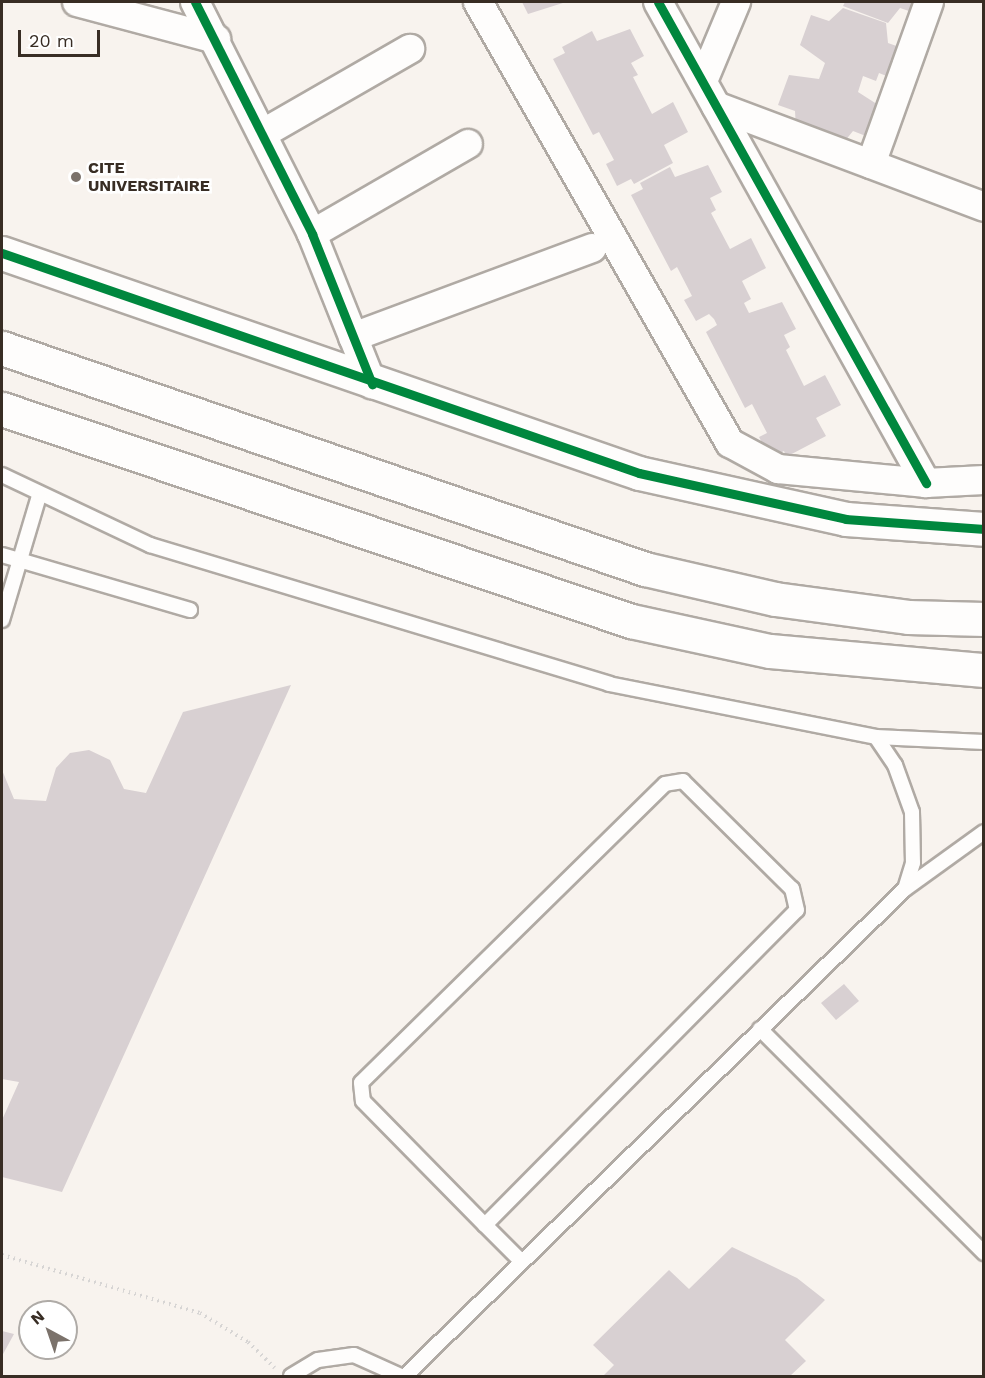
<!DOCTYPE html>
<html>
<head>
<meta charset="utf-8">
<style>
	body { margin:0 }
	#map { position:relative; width:985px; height:1378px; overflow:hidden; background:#f8f3ee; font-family:"Work Sans",sans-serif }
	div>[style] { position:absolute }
	.building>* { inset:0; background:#d8d0d2 }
	.path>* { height:4px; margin-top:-2px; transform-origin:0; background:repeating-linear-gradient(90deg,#d7d5d4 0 1.5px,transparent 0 6px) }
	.roads { filter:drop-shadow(2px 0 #b0aaa4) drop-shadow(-2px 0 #b0aaa4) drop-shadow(0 2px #b0aaa4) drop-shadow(0 -2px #b0aaa4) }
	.lane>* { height:14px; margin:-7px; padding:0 7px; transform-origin:7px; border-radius:7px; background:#fefdfc }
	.street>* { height:28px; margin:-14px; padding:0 14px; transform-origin:14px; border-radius:14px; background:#fefdfc }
	.secondary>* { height:33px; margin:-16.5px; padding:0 16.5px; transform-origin:16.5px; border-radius:16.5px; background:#fefdfc }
	.primary>* { height:33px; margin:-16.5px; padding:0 16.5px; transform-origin:16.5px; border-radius:16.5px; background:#fefdfc }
	.cycleway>* { height:9px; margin:-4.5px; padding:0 4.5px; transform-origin:4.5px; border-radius:4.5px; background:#00873e }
	.dots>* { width:16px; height:16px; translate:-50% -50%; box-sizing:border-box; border:3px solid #fff; border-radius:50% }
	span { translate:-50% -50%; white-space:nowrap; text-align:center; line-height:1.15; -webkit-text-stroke:5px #fff; paint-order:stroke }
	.poi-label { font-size:16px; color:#382d24; font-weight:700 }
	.left { translate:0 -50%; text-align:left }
	.frame { position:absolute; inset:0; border:3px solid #382d24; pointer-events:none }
	.north { position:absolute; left:18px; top:1300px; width:60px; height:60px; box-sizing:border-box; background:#fff; border:2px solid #afaba7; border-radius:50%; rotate:320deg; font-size:16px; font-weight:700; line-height:24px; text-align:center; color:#382d24 }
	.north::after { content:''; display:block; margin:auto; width:21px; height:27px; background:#7b726b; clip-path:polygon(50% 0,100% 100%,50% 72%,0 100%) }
	.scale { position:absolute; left:18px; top:30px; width:82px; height:27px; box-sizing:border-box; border:3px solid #382d24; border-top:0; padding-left:8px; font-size:18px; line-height:21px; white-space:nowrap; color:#382d24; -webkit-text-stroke:4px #fff; paint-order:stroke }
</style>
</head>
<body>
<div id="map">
	<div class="building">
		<i style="clip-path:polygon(522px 2px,566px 2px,528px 14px)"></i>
		<i style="clip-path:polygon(845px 2px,923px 2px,918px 14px,900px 8px,888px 23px,843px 6px)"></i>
		<i style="clip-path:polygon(843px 8px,886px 23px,888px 43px,905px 49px,894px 79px,879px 73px,876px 81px,863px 76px,858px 92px,883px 108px,871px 138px,853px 131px,840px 147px,796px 129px,795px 111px,778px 105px,789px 75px,819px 79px,825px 63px,800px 45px,811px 15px,829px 21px)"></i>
		<i style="clip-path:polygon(630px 29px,644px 56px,631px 63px,638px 75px,633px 77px,652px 114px,673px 102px,688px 132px,664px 145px,673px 163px,634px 184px,631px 179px,617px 186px,606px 164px,614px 160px,599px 132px,593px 135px,553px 59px,565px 53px,562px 47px,592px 31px,597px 41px)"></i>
		<i style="clip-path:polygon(708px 165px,722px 192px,710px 198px,716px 210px,711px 213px,730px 249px,751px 238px,766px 268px,742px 281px,751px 299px,744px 303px,749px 313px,782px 302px,796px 329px,784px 335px,790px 347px,786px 350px,804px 386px,825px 375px,841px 405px,816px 418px,826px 436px,786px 457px,784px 451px,770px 458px,759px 437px,767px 433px,752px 404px,745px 408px,706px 332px,717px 325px,714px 319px,709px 314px,696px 321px,684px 300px,692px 296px,677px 267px,671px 271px,631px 195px,643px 189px,640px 183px,670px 167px,675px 177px)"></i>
		<i style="clip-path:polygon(291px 685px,62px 1192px,2px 1177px,2px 1120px,19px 1082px,2px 1079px,2px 770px,14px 799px,46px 801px,56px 768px,70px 753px,89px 750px,110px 760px,124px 789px,146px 793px,183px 712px)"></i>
		<i style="clip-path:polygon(844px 984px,859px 1001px,836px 1020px,821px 1003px)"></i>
		<i style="clip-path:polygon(732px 1247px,797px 1278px,825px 1300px,785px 1340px,806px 1361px,790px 1376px,603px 1376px,614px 1365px,593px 1345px,669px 1270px,689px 1289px)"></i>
		<i style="clip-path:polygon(2px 1331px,14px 1334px,2px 1356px)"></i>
	</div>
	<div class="path">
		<i style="left:2px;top:1255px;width:206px;rotate:16.3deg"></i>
		<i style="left:200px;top:1313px;width:56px;rotate:31.1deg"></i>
		<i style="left:248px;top:1342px;width:37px;rotate:44deg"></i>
	</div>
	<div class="roads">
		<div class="lane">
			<i style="left:2px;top:475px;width:164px;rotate:25.3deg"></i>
			<i style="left:150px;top:545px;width:480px;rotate:16.8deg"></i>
			<i style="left:609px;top:684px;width:272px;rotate:11.2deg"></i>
			<i style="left:876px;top:737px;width:108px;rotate:2.7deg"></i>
			<i style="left:2px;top:555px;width:196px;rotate:16.3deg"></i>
			<i style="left:2px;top:620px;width:129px;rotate:-73.4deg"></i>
			<i style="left:876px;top:737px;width:34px;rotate:56deg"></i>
			<i style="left:895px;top:765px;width:50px;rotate:70.1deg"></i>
			<i style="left:912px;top:812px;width:51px;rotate:88.9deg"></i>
			<i style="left:913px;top:863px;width:27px;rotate:107deg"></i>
			<i style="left:760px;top:1029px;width:317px;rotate:45deg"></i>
			<i style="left:485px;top:1225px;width:443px;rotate:-45.3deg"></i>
			<i style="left:797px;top:910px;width:22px;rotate:-103deg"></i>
			<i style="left:792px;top:889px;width:153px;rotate:-135.3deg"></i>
			<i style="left:683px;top:781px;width:18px;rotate:171deg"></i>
			<i style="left:665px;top:784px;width:426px;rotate:135.5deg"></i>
			<i style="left:361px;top:1083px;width:18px;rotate:84deg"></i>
			<i style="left:363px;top:1101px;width:174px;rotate:45.5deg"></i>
			<i style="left:485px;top:1225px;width:52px;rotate:45deg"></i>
			<i style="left:291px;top:1376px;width:31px;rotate:-31deg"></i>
			<i style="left:318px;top:1360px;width:36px;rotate:-8deg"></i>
			<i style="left:354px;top:1355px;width:51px;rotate:24.1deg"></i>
			<i style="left:405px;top:1376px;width:698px;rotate:-44.25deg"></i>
			<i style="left:905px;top:889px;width:97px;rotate:-35.8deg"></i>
		</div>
		<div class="street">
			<i style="left:77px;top:2px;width:144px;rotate:14.9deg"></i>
			<i style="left:195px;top:2px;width:260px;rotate:63.2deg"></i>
			<i style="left:312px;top:234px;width:162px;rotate:68.2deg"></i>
			<i style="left:478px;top:2px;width:508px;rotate:60.26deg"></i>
			<i style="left:730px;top:443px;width:55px;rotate:28.4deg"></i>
			<i style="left:778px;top:469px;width:149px;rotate:5.4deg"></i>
			<i style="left:926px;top:483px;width:58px;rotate:-3deg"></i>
			<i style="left:658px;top:2px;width:551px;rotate:60.87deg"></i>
			<i style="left:703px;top:81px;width:86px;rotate:-67.3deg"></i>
			<i style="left:716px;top:106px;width:286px;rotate:20.6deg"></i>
			<i style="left:262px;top:134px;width:171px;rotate:-29.9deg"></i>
			<i style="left:871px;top:164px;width:172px;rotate:-70.3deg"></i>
			<i style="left:312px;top:234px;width:180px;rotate:-30deg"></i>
			<i style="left:353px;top:337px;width:255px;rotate:-20.4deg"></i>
		</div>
		<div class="secondary">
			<i style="left:2px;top:253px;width:674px;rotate:19.05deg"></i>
			<i style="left:639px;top:473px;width:212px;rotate:12.5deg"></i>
			<i style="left:846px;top:519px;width:138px;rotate:4.1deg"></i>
		</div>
		<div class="primary">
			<i style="left:2px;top:348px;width:680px;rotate:18.97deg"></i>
			<i style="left:645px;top:569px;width:133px;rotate:13deg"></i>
			<i style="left:775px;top:599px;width:134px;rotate:7.7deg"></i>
			<i style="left:908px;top:617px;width:76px;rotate:1.5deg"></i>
			<i style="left:2px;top:409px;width:664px;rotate:18.63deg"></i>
			<i style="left:631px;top:621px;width:142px;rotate:12.2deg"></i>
			<i style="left:770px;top:651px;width:215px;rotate:5.1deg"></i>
		</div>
	</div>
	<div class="cycleway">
		<i style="left:195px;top:2px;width:260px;rotate:63.2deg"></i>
		<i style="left:312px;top:234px;width:162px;rotate:68.2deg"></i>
		<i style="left:658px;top:2px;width:551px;rotate:60.87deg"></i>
		<i style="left:2px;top:253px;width:674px;rotate:19.05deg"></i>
		<i style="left:639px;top:473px;width:212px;rotate:12.5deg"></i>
		<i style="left:846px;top:519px;width:138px;rotate:4.1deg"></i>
	</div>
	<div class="dots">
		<i style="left:76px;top:177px;background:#7b726b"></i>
	</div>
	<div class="poi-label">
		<span class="left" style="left:88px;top:177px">CITE<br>UNIVERSITAIRE</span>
	</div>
	<div class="frame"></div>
	<div class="north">N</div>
	<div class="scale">20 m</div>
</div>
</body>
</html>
